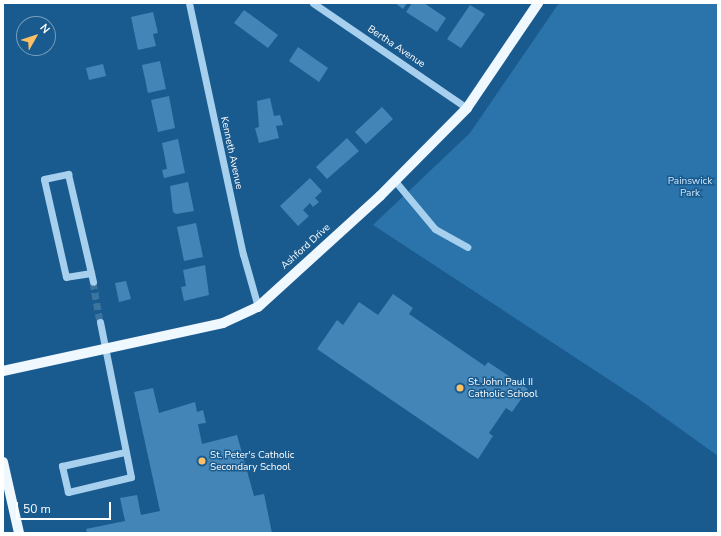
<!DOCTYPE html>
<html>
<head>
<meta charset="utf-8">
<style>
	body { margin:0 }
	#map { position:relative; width:721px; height:536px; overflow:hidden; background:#1a5b8f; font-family:"Nunito Sans",sans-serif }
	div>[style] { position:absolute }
	.green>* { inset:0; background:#2a74ab }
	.building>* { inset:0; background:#4385b7 }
	.minor-tunnel>* { height:7px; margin-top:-3.5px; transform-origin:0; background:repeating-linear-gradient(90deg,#3c74a0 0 7px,transparent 0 10.5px) }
	.minor>* { height:7px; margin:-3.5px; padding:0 3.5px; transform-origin:3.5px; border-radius:3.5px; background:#a7d0ee }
	.major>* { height:10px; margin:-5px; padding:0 5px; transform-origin:5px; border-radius:5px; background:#eff7ff }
	.dots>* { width:11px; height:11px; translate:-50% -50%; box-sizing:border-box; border:2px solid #1a5b8f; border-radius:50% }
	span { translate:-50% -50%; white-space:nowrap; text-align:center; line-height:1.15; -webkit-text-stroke:3px #1a5b8f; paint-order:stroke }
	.street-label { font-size:10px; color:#fff }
	.park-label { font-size:10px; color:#cee7fa }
	.poi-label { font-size:10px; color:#fff }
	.left { translate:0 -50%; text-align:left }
	.frame { position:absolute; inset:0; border:4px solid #fff; pointer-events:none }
	.north { position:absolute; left:16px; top:16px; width:40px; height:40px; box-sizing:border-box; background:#1a5b8f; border:1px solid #769dbc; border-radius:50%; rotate:51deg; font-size:11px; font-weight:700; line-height:16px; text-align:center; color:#fff }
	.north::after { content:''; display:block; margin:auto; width:14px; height:18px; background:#ffc065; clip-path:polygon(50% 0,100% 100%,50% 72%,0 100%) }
	.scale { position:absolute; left:16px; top:502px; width:95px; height:18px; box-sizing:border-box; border:2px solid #fff; border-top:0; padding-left:5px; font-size:12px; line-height:14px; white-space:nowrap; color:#fff; -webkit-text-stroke:3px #1a5b8f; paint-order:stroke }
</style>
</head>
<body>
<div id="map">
	<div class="green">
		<i style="clip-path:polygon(559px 3px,718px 3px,718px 456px,640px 400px,373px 225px,470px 133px)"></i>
	</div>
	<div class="building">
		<i style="clip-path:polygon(395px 3px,407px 3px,403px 9px)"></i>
		<i style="clip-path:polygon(412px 3px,424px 3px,446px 18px,437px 32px,406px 12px)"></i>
		<i style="clip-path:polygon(470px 5px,485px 14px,461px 48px,447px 39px)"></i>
		<i style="clip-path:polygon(244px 10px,278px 35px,268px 48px,234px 23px)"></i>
		<i style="clip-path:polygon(153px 12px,158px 33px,153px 34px,156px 46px,138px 50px,131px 17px)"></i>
		<i style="clip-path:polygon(298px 47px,328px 68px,319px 82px,289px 61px)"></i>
		<i style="clip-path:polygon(160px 61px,166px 89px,148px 93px,142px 65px)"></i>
		<i style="clip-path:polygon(103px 64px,106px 76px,89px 80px,86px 68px)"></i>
		<i style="clip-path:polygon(169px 96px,175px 128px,158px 132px,151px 100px)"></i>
		<i style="clip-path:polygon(270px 98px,274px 116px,280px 115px,283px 125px,276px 126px,279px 138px,259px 143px,255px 128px,259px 127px,257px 101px)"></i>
		<i style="clip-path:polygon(382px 107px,393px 119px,366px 144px,355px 132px)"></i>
		<i style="clip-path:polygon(347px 138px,359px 151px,327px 179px,316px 167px)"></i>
		<i style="clip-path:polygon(178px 139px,185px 173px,164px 178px,162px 170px,167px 169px,162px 143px)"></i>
		<i style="clip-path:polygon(310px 178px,322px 191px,315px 198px,319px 202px,313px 207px,310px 203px,303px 210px,309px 216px,298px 226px,280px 206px)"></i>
		<i style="clip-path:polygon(188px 182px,194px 211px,176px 214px,173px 212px,170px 186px)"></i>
		<i style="clip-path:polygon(196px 223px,203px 257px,184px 261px,177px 227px)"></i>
		<i style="clip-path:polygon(205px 265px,209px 295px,184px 301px,181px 287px,186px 286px,183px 270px)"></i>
		<i style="clip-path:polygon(126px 281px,131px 299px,119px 302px,115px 283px)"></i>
		<i style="clip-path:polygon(393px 294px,413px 308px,409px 314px,485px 366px,488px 362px,528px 389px,512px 412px,506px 408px,489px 433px,493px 436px,478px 459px,317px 349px,337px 320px,343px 325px,359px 302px,378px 315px)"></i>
		<i style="clip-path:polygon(153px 388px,159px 413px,195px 402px,197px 412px,203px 410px,206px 423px,198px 424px,202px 444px,237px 435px,254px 496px,264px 494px,272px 533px,87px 533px,86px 529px,125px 521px,120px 498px,137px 495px,141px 515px,160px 511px,134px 392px)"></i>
	</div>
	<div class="minor-tunnel">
		<i style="left:93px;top:282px;width:41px;rotate:80.1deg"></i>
	</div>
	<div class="minor">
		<i style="left:189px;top:3px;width:257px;rotate:77.9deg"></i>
		<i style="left:243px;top:254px;width:55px;rotate:74.2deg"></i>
		<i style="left:313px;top:3px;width:186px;rotate:34.3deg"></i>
		<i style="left:395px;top:181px;width:62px;rotate:50.2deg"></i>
		<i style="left:435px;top:229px;width:37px;rotate:29deg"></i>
		<i style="left:91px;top:273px;width:25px;rotate:171deg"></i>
		<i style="left:66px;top:277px;width:100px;rotate:-102.7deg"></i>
		<i style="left:44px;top:179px;width:25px;rotate:-12deg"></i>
		<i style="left:68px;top:174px;width:102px;rotate:76.9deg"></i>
		<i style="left:91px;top:273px;width:9px;rotate:77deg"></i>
		<i style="left:100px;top:322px;width:158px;rotate:78.7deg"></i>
		<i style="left:131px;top:477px;width:65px;rotate:166.6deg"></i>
		<i style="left:68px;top:492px;width:27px;rotate:-103deg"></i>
		<i style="left:62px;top:466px;width:65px;rotate:-12.5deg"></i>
	</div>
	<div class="major">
		<i style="left:3px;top:371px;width:225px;rotate:-12.3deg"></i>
		<i style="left:223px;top:323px;width:38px;rotate:-25deg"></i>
		<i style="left:258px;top:307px;width:165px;rotate:-42.3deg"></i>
		<i style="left:380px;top:196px;width:124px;rotate:-45.3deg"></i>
		<i style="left:467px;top:108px;width:127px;rotate:-55.9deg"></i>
		<i style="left:3px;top:462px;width:73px;rotate:77.3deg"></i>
	</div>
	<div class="dots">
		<i style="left:460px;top:388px;background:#ffc065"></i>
		<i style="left:202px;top:461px;background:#ffc065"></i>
	</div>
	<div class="street-label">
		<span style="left:396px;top:47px;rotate:34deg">Bertha Avenue</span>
		<span style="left:231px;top:153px;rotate:78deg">Kenneth Avenue</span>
		<span style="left:306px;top:247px;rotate:-42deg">Ashford Drive</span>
	</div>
	<div class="park-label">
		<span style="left:690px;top:187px">Painswick<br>Park</span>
	</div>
	<div class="poi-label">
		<span class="left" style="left:468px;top:388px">St. John Paul II<br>Catholic School</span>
		<span class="left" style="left:210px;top:461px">St. Peter's Catholic<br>Secondary School</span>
	</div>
	<div class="frame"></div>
	<div class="north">N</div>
	<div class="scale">50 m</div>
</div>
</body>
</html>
